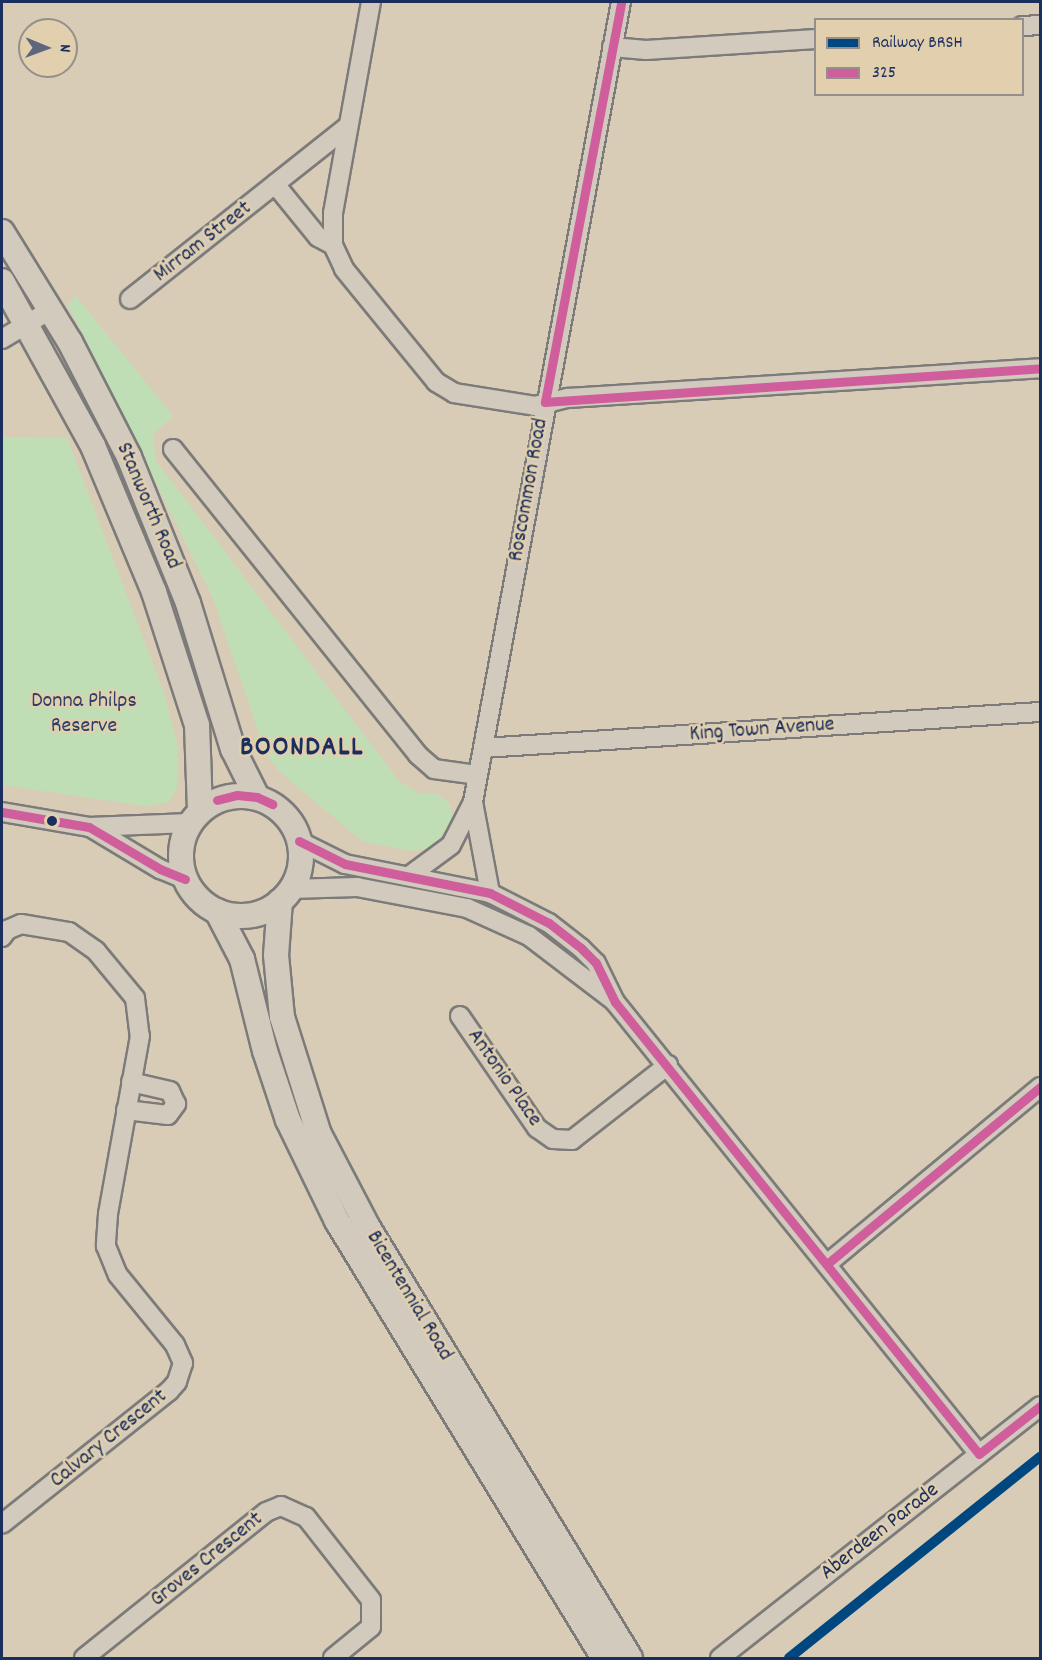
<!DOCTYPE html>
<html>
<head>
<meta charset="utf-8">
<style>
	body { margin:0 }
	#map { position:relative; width:1042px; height:1660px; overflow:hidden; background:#d8ccb6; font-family:Dekko,sans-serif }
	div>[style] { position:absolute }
	.green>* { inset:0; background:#c0deb5 }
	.roads { filter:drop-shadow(2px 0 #7c7b7a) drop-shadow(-2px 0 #7c7b7a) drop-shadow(0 2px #7c7b7a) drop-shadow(0 -2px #7c7b7a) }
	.minor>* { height:18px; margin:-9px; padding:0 9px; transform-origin:9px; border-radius:9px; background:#d1cabd }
	.secondary>* { height:24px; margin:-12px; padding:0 12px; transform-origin:12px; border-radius:12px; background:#d1cabd }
	.secondary>.ring { margin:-12px; padding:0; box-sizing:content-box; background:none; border:24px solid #d1cabd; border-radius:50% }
	.bus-1>* { height:9px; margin:-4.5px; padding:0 4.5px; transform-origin:4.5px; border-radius:4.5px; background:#d05e9d }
	.rail-1>* { height:10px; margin:-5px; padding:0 5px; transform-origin:5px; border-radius:5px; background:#00467f }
	.dots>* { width:16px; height:16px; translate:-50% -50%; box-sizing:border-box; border:3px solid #e1cfad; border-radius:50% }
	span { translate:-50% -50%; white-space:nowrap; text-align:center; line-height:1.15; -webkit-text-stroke:5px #e1cfad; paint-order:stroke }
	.street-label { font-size:22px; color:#1b2f5e }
	.park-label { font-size:22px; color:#2a4267 }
	.district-label { font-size:28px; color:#1b2f5e; font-weight:700; letter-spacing:1.5px }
	.frame { position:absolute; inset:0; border:3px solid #1b2f5e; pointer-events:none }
	.legend { position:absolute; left:814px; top:18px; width:210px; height:78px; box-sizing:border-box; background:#e1cfad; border:2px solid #928f8d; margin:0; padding:8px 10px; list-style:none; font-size:18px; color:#1b2f5e }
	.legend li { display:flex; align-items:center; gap:12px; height:30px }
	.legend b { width:30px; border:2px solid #928f8d }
	.north { position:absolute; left:18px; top:18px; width:60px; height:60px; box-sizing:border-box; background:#e1cfad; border:2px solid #928f8d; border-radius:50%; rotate:91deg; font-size:16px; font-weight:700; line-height:24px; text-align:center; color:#1b2f5e }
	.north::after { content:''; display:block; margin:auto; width:21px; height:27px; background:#5d667d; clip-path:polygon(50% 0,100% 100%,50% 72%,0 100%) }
</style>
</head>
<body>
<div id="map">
	<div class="green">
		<i style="clip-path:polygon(75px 295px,173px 416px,153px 434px,156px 461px,399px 781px,420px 794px,437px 794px,450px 804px,452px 821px,431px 848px,411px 851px,362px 841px,279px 771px,266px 754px,213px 598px,68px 305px)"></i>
		<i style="clip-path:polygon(2px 437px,67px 438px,164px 693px,178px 747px,177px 786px,169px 802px,145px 806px,2px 785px)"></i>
	</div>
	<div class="roads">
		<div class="minor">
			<i style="left:371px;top:2px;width:214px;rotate:100.2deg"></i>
			<i style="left:333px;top:213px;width:32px;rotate:90deg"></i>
			<i style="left:333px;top:245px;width:26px;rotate:65deg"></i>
			<i style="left:344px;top:269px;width:146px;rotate:50.8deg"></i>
			<i style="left:436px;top:382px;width:21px;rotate:31deg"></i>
			<i style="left:454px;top:393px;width:82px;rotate:9.1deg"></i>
			<i style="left:535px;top:406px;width:34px;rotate:-14deg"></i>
			<i style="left:568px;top:398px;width:473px;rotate:-3.6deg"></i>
			<i style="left:1022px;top:26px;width:18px;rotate:-3deg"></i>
			<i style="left:612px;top:47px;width:34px;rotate:5deg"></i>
			<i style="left:646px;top:50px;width:170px;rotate:-3.7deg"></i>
			<i style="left:333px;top:245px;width:17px;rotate:-152deg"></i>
			<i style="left:318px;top:237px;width:68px;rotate:-129.1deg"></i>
			<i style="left:275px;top:184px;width:92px;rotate:-38.4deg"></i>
			<i style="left:130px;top:299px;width:185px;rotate:-38.4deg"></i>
			<i style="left:2px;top:339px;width:58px;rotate:-31deg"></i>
			<i style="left:173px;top:449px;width:392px;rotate:51.3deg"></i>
			<i style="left:418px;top:755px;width:21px;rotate:41deg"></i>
			<i style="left:434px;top:769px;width:43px;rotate:7.9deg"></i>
			<i style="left:483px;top:748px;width:558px;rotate:-3.7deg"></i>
			<i style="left:473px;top:802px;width:93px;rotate:79.4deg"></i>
			<i style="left:2px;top:812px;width:88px;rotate:9.8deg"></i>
			<i style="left:89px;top:827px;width:101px;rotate:-2.3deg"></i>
			<i style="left:90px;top:827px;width:82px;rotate:31deg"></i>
			<i style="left:160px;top:869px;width:27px;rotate:22deg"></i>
			<i style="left:299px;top:841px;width:51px;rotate:26.6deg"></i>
			<i style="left:345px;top:864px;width:148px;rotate:11.3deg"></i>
			<i style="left:490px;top:893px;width:66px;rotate:27deg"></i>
			<i style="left:549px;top:923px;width:41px;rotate:38deg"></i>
			<i style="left:581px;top:948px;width:21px;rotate:45deg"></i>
			<i style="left:596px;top:963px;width:43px;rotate:64deg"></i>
			<i style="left:615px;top:1002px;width:580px;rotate:51.16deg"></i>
			<i style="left:409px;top:876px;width:52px;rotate:-36.4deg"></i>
			<i style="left:451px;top:845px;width:48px;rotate:-62.9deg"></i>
			<i style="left:473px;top:802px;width:814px;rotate:-79.52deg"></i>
			<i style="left:291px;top:889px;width:66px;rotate:-1.7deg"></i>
			<i style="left:357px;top:887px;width:112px;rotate:10.8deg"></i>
			<i style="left:467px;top:908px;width:68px;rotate:24.3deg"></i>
			<i style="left:529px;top:936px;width:107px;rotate:37.4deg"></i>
			<i style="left:2px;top:937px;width:9px;rotate:-54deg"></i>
			<i style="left:7px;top:930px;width:15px;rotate:-23deg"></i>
			<i style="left:21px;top:924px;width:49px;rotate:9.5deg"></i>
			<i style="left:69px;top:932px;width:33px;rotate:35deg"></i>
			<i style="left:96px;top:951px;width:61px;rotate:50.3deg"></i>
			<i style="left:135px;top:998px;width:38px;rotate:83deg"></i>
			<i style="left:140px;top:1036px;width:181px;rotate:100.2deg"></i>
			<i style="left:108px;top:1214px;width:32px;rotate:94deg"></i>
			<i style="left:106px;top:1246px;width:31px;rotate:68deg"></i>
			<i style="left:118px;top:1275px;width:90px;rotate:50.8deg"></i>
			<i style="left:175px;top:1345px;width:20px;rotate:66deg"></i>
			<i style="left:183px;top:1363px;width:20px;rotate:108deg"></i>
			<i style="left:177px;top:1382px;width:12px;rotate:132deg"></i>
			<i style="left:169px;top:1391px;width:213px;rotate:141.5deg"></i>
			<i style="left:460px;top:1016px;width:136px;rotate:55.5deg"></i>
			<i style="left:537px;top:1128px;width:19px;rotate:35deg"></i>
			<i style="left:553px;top:1139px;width:19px;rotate:3deg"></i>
			<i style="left:572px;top:1140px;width:122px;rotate:-38deg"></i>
			<i style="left:126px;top:1110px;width:42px;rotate:6.8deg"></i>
			<i style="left:168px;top:1115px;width:14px;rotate:-54deg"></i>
			<i style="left:176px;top:1104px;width:14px;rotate:-115deg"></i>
			<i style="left:170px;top:1091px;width:40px;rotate:-167deg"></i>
			<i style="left:827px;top:1264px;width:277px;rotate:-39.7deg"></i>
			<i style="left:84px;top:1658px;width:233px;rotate:-38.7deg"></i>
			<i style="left:266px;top:1512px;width:16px;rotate:-22deg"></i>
			<i style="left:281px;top:1506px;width:27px;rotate:24deg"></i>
			<i style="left:306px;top:1517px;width:105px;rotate:51.9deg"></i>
			<i style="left:371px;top:1600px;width:27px;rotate:90deg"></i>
			<i style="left:371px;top:1627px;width:49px;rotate:140.8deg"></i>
			<i style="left:720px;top:1658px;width:407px;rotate:-38.2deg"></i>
		</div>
		<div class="secondary">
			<i style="left:2px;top:232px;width:129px;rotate:58.3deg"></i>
			<i style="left:70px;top:342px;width:129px;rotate:62.8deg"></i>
			<i style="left:129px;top:457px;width:157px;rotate:68deg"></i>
			<i style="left:188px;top:603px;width:153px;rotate:72.9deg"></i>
			<i style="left:233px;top:749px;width:54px;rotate:63.4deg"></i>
			<i style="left:2px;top:281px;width:188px;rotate:61.1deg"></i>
			<i style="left:93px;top:446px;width:158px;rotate:67.3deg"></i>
			<i style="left:154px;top:592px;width:140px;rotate:72.1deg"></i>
			<i style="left:197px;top:725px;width:86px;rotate:88deg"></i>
			<i class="ring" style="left:181px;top:796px;width:96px;height:96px"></i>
			<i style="left:280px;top:901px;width:54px;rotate:94.2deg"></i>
			<i style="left:276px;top:955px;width:62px;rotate:84.5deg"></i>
			<i style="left:282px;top:1017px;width:123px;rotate:72.5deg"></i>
			<i style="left:319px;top:1134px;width:104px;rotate:62.4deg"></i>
			<i style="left:367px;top:1226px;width:506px;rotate:58.67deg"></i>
			<i style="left:217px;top:911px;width:54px;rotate:62.5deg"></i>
			<i style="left:242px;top:959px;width:95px;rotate:76deg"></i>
			<i style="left:265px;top:1051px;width:73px;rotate:71.6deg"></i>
			<i style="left:288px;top:1120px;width:112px;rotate:64.1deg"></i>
			<i style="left:337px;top:1221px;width:512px;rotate:58.58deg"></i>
		</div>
	</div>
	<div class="bus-1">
		<i style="left:545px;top:402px;width:496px;rotate:-3.9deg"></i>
		<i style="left:545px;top:402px;width:407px;rotate:-79.2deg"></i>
		<i style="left:217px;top:800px;width:21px;rotate:-14deg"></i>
		<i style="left:237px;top:795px;width:20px;rotate:6deg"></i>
		<i style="left:257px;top:797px;width:17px;rotate:25deg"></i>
		<i style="left:2px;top:812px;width:88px;rotate:9.8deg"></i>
		<i style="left:89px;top:827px;width:82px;rotate:30.6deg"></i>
		<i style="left:160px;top:869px;width:27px;rotate:22deg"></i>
		<i style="left:299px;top:841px;width:51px;rotate:26.6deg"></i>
		<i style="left:345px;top:864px;width:148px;rotate:11.3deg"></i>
		<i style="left:490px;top:893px;width:66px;rotate:27deg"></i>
		<i style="left:549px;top:923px;width:41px;rotate:38deg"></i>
		<i style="left:581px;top:948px;width:21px;rotate:45deg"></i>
		<i style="left:596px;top:963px;width:43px;rotate:64deg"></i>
		<i style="left:615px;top:1002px;width:580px;rotate:51.16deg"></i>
		<i style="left:827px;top:1264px;width:277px;rotate:-39.7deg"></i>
		<i style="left:979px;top:1454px;width:78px;rotate:-38.2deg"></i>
	</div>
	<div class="rail-1">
		<i style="left:789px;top:1658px;width:322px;rotate:-38.7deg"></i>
	</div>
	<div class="dots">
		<i style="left:52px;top:821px;background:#1b2f5e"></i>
	</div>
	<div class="street-label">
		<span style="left:203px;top:242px;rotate:-38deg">Mirram Street</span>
		<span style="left:529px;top:490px;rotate:-80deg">Roscommon Road</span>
		<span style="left:148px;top:506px;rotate:67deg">Stanworth Road</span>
		<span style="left:762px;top:730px;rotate:-4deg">King Town Avenue</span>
		<span style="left:504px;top:1078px;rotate:55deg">Antonio Place</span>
		<span style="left:409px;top:1296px;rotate:59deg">Bicentennial Road</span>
		<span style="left:109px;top:1439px;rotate:-39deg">Calvary Crescent</span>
		<span style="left:880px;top:1532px;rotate:-38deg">Aberdeen Parade</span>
		<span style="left:207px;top:1560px;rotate:-39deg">Groves Crescent</span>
	</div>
	<div class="park-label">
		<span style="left:84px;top:714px">Donna Philps<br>Reserve</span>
	</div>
	<div class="district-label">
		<span style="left:302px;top:749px">BOONDALL</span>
	</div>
	<div class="frame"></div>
	<ul class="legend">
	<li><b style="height:8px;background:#00467f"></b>Railway BRSH</li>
	<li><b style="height:8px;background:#d05e9d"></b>325</li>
	</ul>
	<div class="north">N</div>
</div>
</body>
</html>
